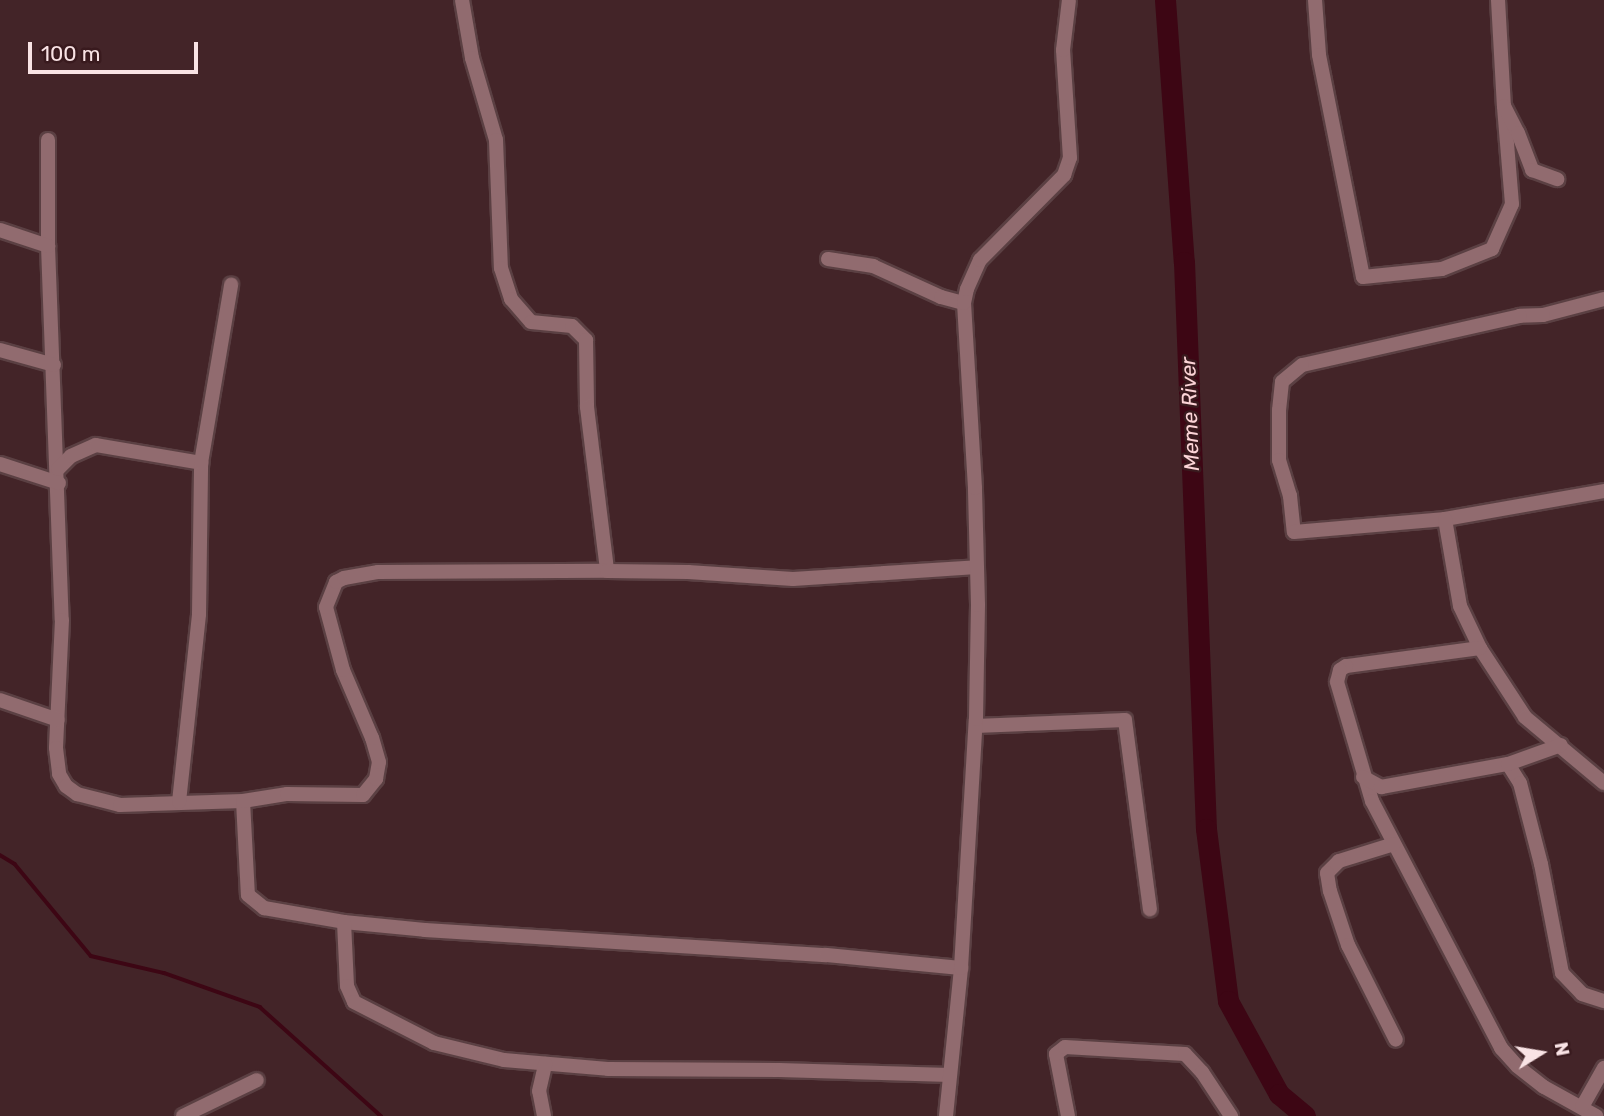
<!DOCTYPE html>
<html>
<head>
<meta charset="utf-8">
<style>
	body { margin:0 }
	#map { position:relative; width:1604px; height:1116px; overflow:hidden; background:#432428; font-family:Rubik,sans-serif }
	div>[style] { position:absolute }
	.stream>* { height:3.5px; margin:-1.75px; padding:0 1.75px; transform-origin:1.75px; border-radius:1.75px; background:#3d0614 }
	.river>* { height:21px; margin:-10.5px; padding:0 10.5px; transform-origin:10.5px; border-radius:10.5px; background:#3d0614 }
	.roads { filter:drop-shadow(2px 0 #5b4043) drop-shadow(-2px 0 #5b4043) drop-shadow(0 2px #5b4043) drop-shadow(0 -2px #5b4043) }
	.street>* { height:14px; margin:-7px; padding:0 7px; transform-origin:7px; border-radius:7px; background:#916b6f }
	span { translate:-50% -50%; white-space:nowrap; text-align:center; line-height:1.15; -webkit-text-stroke:5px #391a1e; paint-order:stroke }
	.water-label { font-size:21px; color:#fcd4d7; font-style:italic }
	.north { position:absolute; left:1506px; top:1018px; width:70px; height:70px; -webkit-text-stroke:5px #391a1e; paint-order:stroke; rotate:79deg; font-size:19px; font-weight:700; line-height:28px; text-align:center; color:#f9e3e5 }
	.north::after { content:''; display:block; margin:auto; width:24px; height:32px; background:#f9e3e5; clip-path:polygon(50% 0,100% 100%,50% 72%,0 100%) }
	.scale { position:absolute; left:28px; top:42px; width:170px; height:32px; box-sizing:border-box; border:4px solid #f9e3e5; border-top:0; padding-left:9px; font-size:21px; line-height:24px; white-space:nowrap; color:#f9e3e5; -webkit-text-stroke:5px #391a1e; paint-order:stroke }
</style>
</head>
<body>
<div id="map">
	<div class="stream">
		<i style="left:0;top:855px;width:17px;rotate:31deg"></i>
		<i style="left:15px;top:864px;width:119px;rotate:50.4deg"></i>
		<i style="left:91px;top:956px;width:75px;rotate:13.1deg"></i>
		<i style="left:164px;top:973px;width:102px;rotate:19.5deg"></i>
		<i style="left:260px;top:1007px;width:163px;rotate:42deg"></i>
	</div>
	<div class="river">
		<i style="left:1165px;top:0;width:263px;rotate:85.9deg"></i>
		<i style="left:1184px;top:262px;width:567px;rotate:87.78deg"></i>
		<i style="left:1206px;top:829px;width:173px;rotate:82.7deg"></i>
		<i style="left:1228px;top:1001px;width:106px;rotate:61.3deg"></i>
		<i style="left:1279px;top:1094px;width:34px;rotate:40deg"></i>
	</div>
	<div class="roads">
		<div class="street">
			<i style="left:462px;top:0;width:59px;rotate:80.2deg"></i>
			<i style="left:472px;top:58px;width:85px;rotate:73.7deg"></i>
			<i style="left:496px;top:140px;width:128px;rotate:87.8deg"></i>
			<i style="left:501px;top:268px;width:33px;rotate:72deg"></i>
			<i style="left:511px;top:299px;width:30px;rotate:49deg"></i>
			<i style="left:531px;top:322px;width:41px;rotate:5.6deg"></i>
			<i style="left:572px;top:326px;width:20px;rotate:45deg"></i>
			<i style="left:586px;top:340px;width:67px;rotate:89.1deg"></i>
			<i style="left:587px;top:407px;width:165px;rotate:83deg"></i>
			<i style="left:1315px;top:0;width:55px;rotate:85.8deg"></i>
			<i style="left:1319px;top:55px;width:226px;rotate:78.8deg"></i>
			<i style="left:1363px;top:277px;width:79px;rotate:-5.8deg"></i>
			<i style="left:1442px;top:269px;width:54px;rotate:-21.8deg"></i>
			<i style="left:1492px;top:249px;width:49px;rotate:-66deg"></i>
			<i style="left:1512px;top:204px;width:98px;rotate:-94.7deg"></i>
			<i style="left:1498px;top:0;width:106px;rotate:86.8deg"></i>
			<i style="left:1504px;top:106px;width:30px;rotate:63deg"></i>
			<i style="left:1518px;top:133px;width:40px;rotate:69deg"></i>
			<i style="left:1532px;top:170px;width:27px;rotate:20deg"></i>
			<i style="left:48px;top:140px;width:106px;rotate:90deg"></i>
			<i style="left:48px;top:246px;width:374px;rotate:87.9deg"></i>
			<i style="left:62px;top:620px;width:128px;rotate:92.7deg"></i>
			<i style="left:56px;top:748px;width:26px;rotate:83deg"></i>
			<i style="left:59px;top:774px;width:14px;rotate:60deg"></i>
			<i style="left:66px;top:786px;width:14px;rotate:36deg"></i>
			<i style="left:77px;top:794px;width:44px;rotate:14.3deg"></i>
			<i style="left:120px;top:805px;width:123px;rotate:-1.9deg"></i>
			<i style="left:243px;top:801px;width:94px;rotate:87deg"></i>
			<i style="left:248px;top:895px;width:21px;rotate:39deg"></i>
			<i style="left:264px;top:908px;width:81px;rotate:9.9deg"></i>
			<i style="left:344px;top:922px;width:81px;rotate:5.6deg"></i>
			<i style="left:425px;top:930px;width:402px;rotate:3.6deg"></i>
			<i style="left:826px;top:955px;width:136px;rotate:5.5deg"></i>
			<i style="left:0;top:230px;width:51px;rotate:18.4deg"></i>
			<i style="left:828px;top:259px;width:46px;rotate:8.8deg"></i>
			<i style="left:873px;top:266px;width:75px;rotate:24.5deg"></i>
			<i style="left:941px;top:297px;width:24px;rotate:15deg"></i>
			<i style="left:1604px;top:299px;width:63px;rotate:165.3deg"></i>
			<i style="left:1543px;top:315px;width:23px;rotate:178deg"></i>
			<i style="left:1520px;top:316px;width:223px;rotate:167.3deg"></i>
			<i style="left:1302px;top:365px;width:26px;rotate:140deg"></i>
			<i style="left:1282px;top:382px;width:28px;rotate:96deg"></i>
			<i style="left:1279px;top:410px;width:50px;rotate:90deg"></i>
			<i style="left:1279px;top:460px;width:38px;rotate:73deg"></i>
			<i style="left:1290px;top:496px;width:36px;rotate:84deg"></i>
			<i style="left:1294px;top:532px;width:152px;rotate:-4.9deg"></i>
			<i style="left:1445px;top:519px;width:161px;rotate:-10deg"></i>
			<i style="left:0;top:350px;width:56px;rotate:15.5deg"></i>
			<i style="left:0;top:464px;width:62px;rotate:17.9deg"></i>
			<i style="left:58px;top:469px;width:18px;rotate:-45deg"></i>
			<i style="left:71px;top:456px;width:27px;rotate:-24deg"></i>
			<i style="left:96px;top:445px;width:107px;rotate:9.7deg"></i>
			<i style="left:1445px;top:519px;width:88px;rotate:80.2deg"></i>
			<i style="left:1460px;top:606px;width:47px;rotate:64.5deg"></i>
			<i style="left:1480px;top:648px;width:82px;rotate:56.9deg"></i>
			<i style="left:1525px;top:717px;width:103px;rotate:39.9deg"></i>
			<i style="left:1480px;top:648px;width:135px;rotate:172.3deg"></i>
			<i style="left:1346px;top:666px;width:7px;rotate:146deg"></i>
			<i style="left:1340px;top:670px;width:12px;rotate:104deg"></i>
			<i style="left:1337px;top:682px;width:124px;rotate:73.6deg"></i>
			<i style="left:1372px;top:801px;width:279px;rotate:62.4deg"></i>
			<i style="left:1501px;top:1048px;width:24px;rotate:48deg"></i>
			<i style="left:1517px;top:1066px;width:34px;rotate:38deg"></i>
			<i style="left:1544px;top:1087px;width:60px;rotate:29.1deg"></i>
			<i style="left:0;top:700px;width:61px;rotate:19deg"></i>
			<i style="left:976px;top:726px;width:149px;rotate:-2.3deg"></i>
			<i style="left:1125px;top:720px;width:191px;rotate:82.5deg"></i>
			<i style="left:1508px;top:764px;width:22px;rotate:58deg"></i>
			<i style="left:1520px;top:783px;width:84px;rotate:75.5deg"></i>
			<i style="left:1541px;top:864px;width:111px;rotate:79.1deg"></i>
			<i style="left:1562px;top:973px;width:29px;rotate:46deg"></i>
			<i style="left:1582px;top:994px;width:23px;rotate:18deg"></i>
			<i style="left:1363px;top:777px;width:21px;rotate:29deg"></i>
			<i style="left:1381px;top:787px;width:129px;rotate:-10.3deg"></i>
			<i style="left:1508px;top:764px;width:56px;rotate:-19.7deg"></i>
			<i style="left:243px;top:801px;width:45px;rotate:-9deg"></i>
			<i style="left:287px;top:794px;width:76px;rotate:0.8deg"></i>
			<i style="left:363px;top:795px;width:21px;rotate:-51deg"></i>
			<i style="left:376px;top:779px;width:17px;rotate:-80deg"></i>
			<i style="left:379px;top:762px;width:25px;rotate:-106deg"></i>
			<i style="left:372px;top:738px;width:74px;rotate:-113.1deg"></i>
			<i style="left:343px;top:670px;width:65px;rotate:-105.1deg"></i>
			<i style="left:326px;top:607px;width:27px;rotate:-68deg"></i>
			<i style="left:336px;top:582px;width:9px;rotate:-27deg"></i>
			<i style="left:344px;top:578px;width:35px;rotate:-10deg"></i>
			<i style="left:378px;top:572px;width:229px;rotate:-0.3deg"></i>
			<i style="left:607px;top:571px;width:81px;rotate:0.7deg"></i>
			<i style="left:688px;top:572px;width:105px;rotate:3.8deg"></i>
			<i style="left:793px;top:579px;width:184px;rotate:-3.7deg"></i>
			<i style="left:179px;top:802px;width:189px;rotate:-83.9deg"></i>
			<i style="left:199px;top:614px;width:151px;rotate:-89.2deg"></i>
			<i style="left:201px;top:463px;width:181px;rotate:-80.4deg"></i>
			<i style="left:1394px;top:844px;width:58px;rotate:162.8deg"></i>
			<i style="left:1339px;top:861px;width:17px;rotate:135deg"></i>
			<i style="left:1327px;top:873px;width:18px;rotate:81deg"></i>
			<i style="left:1330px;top:891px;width:57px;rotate:71.6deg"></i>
			<i style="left:1348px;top:945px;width:106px;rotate:63.2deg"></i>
			<i style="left:344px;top:922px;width:64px;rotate:87.3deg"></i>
			<i style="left:347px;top:986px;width:17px;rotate:66deg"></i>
			<i style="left:354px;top:1002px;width:90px;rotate:27.1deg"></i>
			<i style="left:434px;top:1043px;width:72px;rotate:13.7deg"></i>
			<i style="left:504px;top:1060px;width:104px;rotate:4.9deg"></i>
			<i style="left:608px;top:1069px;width:171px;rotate:0.3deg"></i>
			<i style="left:779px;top:1070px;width:171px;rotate:1.7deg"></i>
			<i style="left:1582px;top:1107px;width:45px;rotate:-60.6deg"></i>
			<i style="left:183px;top:1116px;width:82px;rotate:-25.9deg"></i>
			<i style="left:544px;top:1116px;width:25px;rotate:-101deg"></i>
			<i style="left:539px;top:1091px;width:28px;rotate:-77deg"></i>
			<i style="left:946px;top:1116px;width:149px;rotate:-84.2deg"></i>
			<i style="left:961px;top:968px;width:249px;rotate:-86.6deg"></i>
			<i style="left:976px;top:719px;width:114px;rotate:-89deg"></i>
			<i style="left:978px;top:605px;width:117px;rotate:-91.5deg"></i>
			<i style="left:975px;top:488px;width:185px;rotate:-93.4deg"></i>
			<i style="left:964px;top:303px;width:14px;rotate:-78deg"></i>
			<i style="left:967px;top:289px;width:32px;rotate:-66deg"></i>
			<i style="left:980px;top:260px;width:120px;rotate:-45.3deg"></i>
			<i style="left:1064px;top:175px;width:18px;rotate:-71deg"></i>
			<i style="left:1070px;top:158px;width:108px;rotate:-93.7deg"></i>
			<i style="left:1063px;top:50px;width:50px;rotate:-83.2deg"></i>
			<i style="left:1068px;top:1116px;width:63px;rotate:-101deg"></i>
			<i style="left:1056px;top:1054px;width:11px;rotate:-38deg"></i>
			<i style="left:1065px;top:1047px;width:120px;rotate:3.3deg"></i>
			<i style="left:1185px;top:1054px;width:25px;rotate:47deg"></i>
			<i style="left:1202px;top:1072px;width:53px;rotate:56.6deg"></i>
		</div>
	</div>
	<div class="water-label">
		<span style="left:1190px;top:414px;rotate:-92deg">Meme River</span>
	</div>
	<div class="north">N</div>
	<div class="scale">100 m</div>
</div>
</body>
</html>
